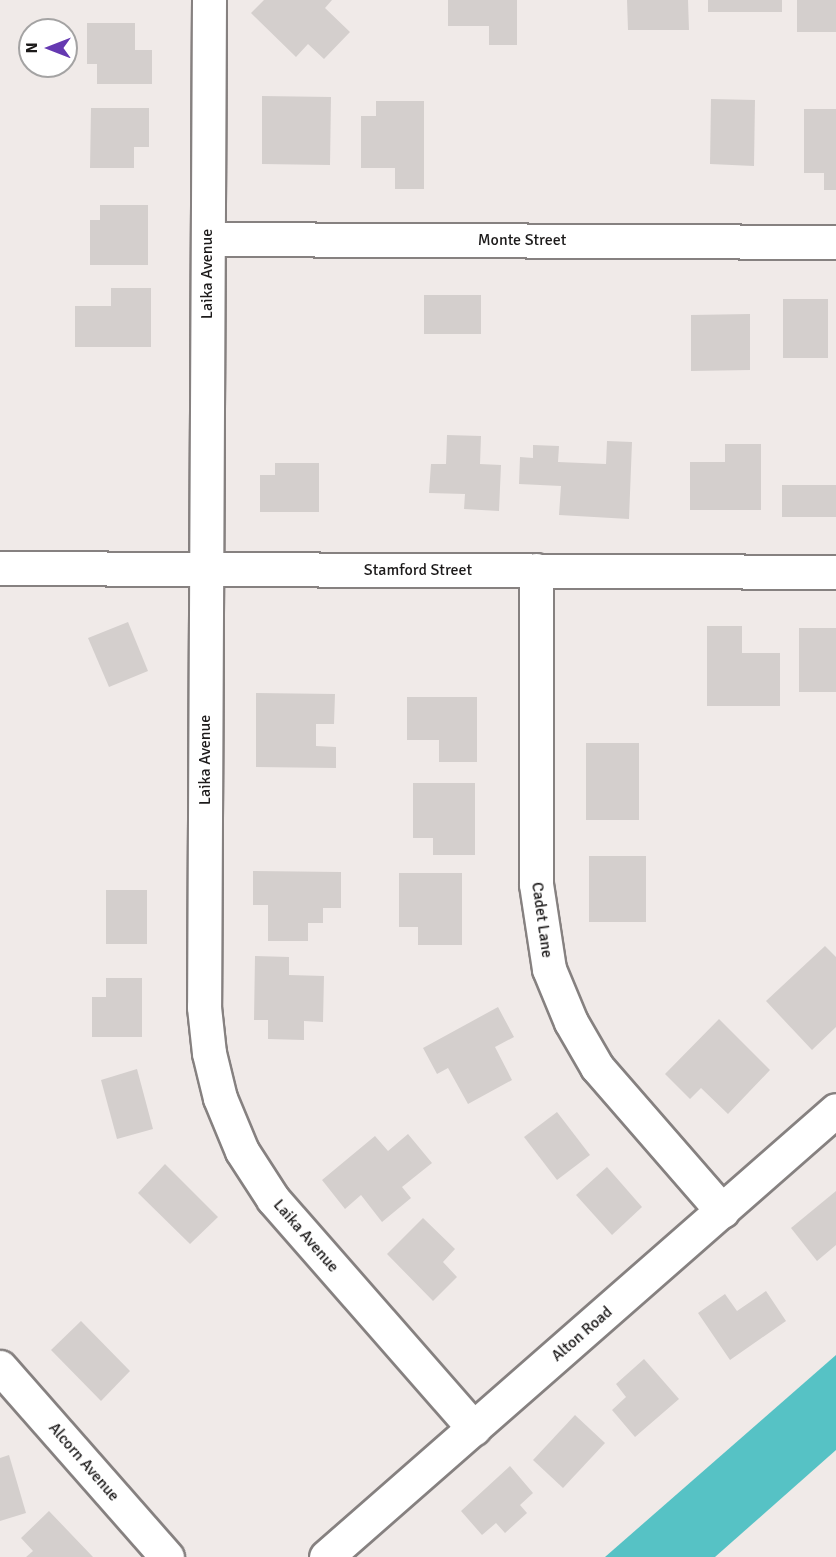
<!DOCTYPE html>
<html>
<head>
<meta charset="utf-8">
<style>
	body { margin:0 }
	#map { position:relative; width:836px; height:1557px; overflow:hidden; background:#f0eae8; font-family:Signika,sans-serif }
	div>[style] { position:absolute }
	.water>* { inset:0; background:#56c2c5 }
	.building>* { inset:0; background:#d4cfcd }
	.roads { filter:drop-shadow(2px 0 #868180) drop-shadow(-2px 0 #868180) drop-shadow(0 2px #868180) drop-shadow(0 -2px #868180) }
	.minor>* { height:33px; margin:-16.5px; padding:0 16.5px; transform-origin:16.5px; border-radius:16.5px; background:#fff }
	span { translate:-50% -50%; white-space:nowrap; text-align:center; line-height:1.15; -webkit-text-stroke:6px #fff; paint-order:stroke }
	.street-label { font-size:16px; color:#1c1a1a }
	.north { position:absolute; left:18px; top:18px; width:60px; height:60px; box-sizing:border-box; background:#fff; border:2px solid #a4a3a3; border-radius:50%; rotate:270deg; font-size:16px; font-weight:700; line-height:24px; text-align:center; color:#1c1a1a }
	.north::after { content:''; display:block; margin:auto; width:21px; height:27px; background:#6539b1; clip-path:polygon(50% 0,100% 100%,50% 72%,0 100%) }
</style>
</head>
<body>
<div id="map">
	<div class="water">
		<i style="clip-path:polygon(836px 1355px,836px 1450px,715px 1557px,605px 1557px)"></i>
	</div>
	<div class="building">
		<i style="clip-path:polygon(264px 0,332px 0,325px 8px,350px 32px,324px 59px,308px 44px,296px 57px,251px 13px)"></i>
		<i style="clip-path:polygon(448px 0,517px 0,517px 45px,489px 45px,489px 26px,448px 26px)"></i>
		<i style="clip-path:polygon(627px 0,688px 0,689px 30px,628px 30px)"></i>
		<i style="clip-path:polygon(708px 0,782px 0,782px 12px,708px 12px)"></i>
		<i style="clip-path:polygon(797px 0,836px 0,836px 32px,797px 32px)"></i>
		<i style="clip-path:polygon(87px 23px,135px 23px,135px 50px,152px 50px,152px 84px,97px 84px,97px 64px,87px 64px)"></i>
		<i style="clip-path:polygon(262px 96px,331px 97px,330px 165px,262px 164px)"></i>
		<i style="clip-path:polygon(711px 99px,755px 100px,754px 166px,710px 164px)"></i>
		<i style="clip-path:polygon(376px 101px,424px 101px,424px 189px,395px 189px,395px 168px,361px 168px,361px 116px,376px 116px)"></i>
		<i style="clip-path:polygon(91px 108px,149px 108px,149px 147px,134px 147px,134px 168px,90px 168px)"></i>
		<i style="clip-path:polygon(804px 109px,836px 109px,836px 190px,824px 190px,824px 173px,804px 173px)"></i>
		<i style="clip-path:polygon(100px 205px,148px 205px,148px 265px,90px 265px,90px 220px,100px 220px)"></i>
		<i style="clip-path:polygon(111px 288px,151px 288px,151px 347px,75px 347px,75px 306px,111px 306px)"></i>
		<i style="clip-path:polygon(424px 295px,481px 295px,481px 334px,424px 334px)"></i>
		<i style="clip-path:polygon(783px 299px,828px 299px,828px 358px,783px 358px)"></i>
		<i style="clip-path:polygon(750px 314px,750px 370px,691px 371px,691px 315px)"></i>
		<i style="clip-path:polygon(447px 435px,481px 436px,480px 464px,501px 465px,499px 511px,464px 509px,465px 494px,429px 493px,431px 464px,446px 464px)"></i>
		<i style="clip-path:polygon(607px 441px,632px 442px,629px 519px,559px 515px,561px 486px,519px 484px,520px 457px,533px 458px,533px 445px,559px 446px,558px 462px,606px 464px)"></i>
		<i style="clip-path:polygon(725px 444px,761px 444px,761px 510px,690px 510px,690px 462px,725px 462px)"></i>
		<i style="clip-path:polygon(275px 463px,319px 463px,319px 512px,260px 512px,260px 475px,275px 475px)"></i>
		<i style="clip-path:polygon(782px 485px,836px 485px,836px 517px,782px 517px)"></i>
		<i style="clip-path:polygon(128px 622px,148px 671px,109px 687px,88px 638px)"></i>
		<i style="clip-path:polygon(707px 626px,742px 626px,742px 653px,780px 653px,780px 706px,707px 706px)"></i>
		<i style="clip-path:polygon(799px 628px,836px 628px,836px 692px,799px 692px)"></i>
		<i style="clip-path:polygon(256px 693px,335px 694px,334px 724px,316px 724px,316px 746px,336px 747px,336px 768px,256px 767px)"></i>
		<i style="clip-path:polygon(407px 697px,477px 697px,477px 762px,439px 762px,439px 740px,407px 740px)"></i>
		<i style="clip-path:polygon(586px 743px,639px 743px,639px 820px,586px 820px)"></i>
		<i style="clip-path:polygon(413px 783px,475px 783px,475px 855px,433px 855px,433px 838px,413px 838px)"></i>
		<i style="clip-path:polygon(589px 856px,646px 856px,646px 922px,589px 922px)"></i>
		<i style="clip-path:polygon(253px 871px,341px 872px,341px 908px,323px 908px,323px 923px,308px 923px,308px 941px,268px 941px,268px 905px,253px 905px)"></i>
		<i style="clip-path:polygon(399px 873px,462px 873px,462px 945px,418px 945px,418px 927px,399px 927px)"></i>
		<i style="clip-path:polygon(106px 890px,147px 890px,147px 944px,106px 944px)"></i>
		<i style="clip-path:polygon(825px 946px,836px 957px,836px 1027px,812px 1050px,766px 1001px)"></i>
		<i style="clip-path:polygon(255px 956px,289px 957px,289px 975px,324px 976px,323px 1022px,304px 1021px,304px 1040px,268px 1039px,268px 1020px,254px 1020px)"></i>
		<i style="clip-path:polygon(106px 978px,142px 978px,142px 1037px,92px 1037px,92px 997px,106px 997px)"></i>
		<i style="clip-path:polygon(498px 1007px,514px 1037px,495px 1047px,512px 1080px,468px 1104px,448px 1068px,437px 1074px,423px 1048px)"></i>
		<i style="clip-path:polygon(719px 1019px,770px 1070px,728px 1114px,701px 1088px,690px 1099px,665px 1074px)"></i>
		<i style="clip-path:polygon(137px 1069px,153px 1129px,117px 1139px,101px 1080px)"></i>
		<i style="clip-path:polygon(557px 1112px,590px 1155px,557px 1180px,524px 1137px)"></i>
		<i style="clip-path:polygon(408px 1134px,432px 1163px,402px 1187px,411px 1198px,382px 1222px,361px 1195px,345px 1209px,322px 1180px,375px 1136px,388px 1151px)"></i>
		<i style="clip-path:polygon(165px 1164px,218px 1217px,190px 1244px,138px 1193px)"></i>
		<i style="clip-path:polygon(607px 1167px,642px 1207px,612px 1235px,576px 1195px)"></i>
		<i style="clip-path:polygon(836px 1191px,836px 1245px,817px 1261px,791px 1228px)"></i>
		<i style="clip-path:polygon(423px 1218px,455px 1249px,443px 1262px,457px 1277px,433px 1301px,387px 1254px)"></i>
		<i style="clip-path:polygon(766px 1291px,786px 1321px,730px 1360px,698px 1313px,725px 1294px,737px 1311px)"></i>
		<i style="clip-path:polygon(81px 1321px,130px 1371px,101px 1401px,51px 1350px)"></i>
		<i style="clip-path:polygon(644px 1359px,679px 1399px,635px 1437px,612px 1410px,626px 1397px,616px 1384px)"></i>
		<i style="clip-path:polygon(575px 1415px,605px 1443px,563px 1488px,533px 1460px)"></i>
		<i style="clip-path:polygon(9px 1455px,26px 1513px,0 1521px,0 1458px)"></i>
		<i style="clip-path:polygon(510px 1466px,533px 1493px,520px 1505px,527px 1513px,505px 1533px,496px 1523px,482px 1535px,461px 1511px)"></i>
		<i style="clip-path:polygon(49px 1511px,93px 1557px,26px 1557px,33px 1551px,21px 1538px)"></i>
	</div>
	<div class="roads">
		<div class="minor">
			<i style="left:209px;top:0;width:1007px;rotate:90.28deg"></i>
			<i style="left:204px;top:1007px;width:46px;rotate:83.8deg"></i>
			<i style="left:209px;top:1053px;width:46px;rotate:76.3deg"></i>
			<i style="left:220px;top:1098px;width:57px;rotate:67.5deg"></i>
			<i style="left:242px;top:1151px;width:57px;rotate:57.1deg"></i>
			<i style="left:273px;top:1199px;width:305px;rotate:48.8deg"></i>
			<i style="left:208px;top:239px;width:628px;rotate:0.27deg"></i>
			<i style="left:0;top:568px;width:836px;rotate:0.27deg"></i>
			<i style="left:536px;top:570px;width:314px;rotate:90deg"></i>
			<i style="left:536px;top:884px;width:86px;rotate:81.3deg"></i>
			<i style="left:549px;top:969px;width:57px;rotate:67.5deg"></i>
			<i style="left:571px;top:1022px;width:52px;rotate:60deg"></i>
			<i style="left:597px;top:1067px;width:191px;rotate:49deg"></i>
			<i style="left:0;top:1367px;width:253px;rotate:48.7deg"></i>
			<i style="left:326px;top:1557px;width:678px;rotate:-41.23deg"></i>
		</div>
	</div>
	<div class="street-label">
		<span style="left:522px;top:240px">Monte Street</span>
		<span style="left:207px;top:274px;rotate:-90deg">Laika Avenue</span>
		<span style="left:418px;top:570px">Stamford Street</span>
		<span style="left:205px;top:760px;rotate:-90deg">Laika Avenue</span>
		<span style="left:542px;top:920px;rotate:82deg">Cadet Lane</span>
		<span style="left:306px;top:1236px;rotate:49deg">Laika Avenue</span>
		<span style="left:582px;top:1334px;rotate:-41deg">Alton Road</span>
		<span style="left:84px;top:1462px;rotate:49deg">Alcorn Avenue</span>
	</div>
	<div class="north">N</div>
</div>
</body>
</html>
